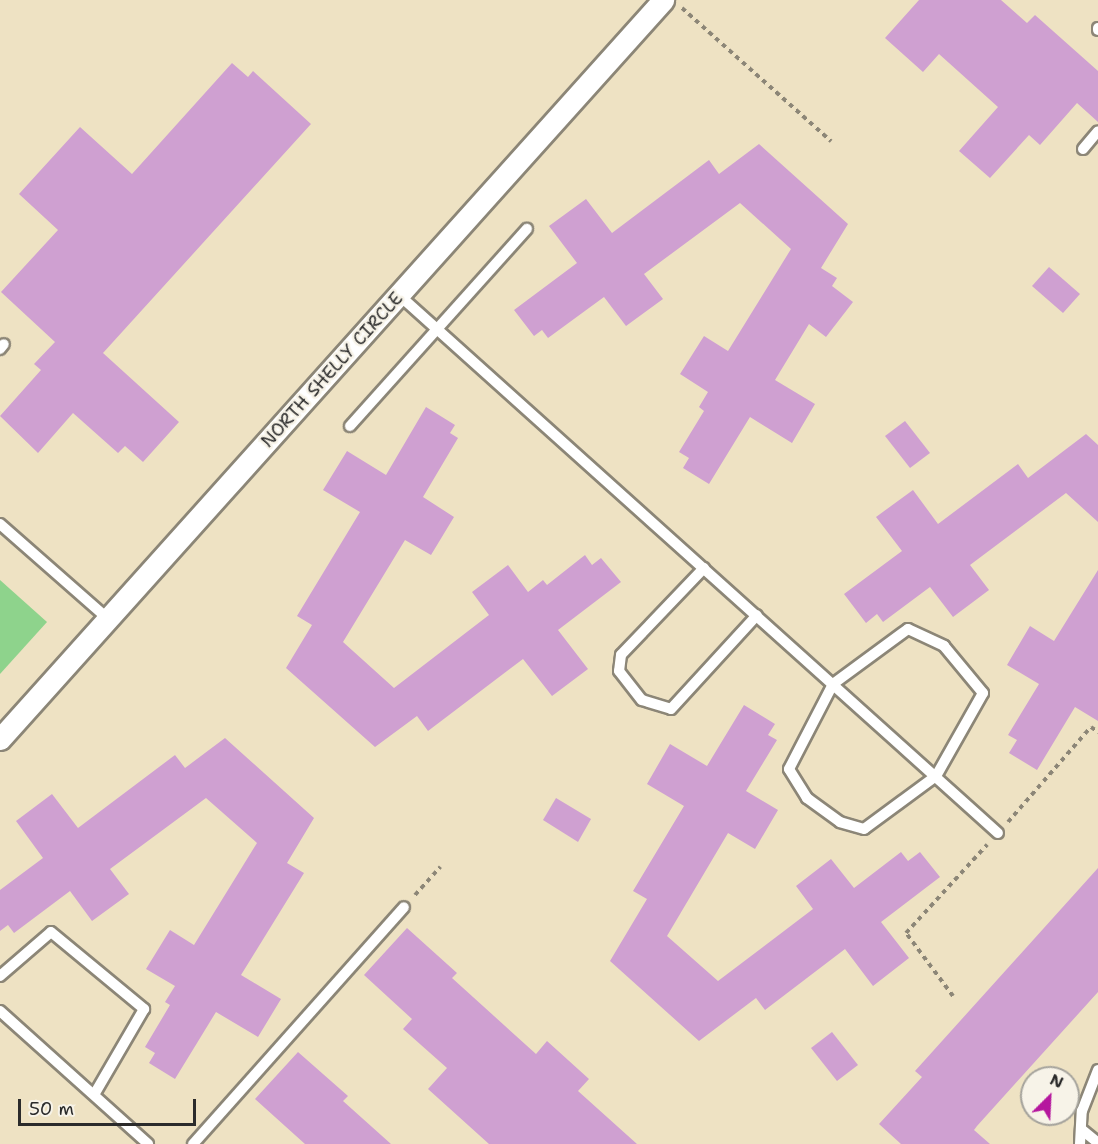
<!DOCTYPE html>
<html>
<head>
<meta charset="utf-8">
<style>
	body { margin:0 }
	#map { position:relative; width:1098px; height:1144px; overflow:hidden; background:#eee2c3; font-family:"Shantell Sans",sans-serif }
	div>[style] { position:absolute }
	.green>* { inset:0; background:#8ed38c }
	.building>* { inset:0; background:#cfa0d1 }
	.path>* { height:4px; margin-top:-2px; transform-origin:0; background:repeating-linear-gradient(90deg,#8c8677 0 4.5px,transparent 0 9px) }
	.roads { filter:drop-shadow(2px 0 #8c8677) drop-shadow(-2px 0 #8c8677) drop-shadow(0 2px #8c8677) drop-shadow(0 -2px #8c8677) }
	.lane>* { height:10px; margin:-5px; padding:0 5px; transform-origin:5px; border-radius:5px; background:#fff }
	.street>* { height:21px; margin:-10.5px; padding:0 10.5px; transform-origin:10.5px; border-radius:10.5px; background:#fff }
	span { translate:-50% -50%; white-space:nowrap; text-align:center; line-height:1.15; -webkit-text-stroke:5px #f7f3e8; paint-order:stroke }
	.street-label { font-size:18px; color:#2b2b2b }
	.north { position:absolute; left:1020px; top:1066px; width:60px; height:60px; box-sizing:border-box; background:#f7f3e8; border:2px solid #a5a39c; border-radius:50%; rotate:24deg; font-size:16px; font-weight:700; line-height:24px; text-align:center; color:#2b2b2b }
	.north::after { content:''; display:block; margin:auto; width:21px; height:27px; background:#b5179e; clip-path:polygon(50% 0,100% 100%,50% 72%,0 100%) }
	.scale { position:absolute; left:18px; top:1099px; width:178px; height:27px; box-sizing:border-box; border:3px solid #2b2b2b; border-top:0; padding-left:8px; font-size:18px; line-height:21px; white-space:nowrap; color:#2b2b2b; -webkit-text-stroke:4px #f7f3e8; paint-order:stroke }
</style>
</head>
<body>
<div id="map">
	<div class="green">
		<i style="clip-path:polygon(0 580px,47px 622px,0 674px)"></i>
	</div>
	<div class="building">
		<i style="clip-path:polygon(919px 0,1001px 0,1027px 23px,1035px 15px,1098px 71px,1098px 122px,1077px 103px,1040px 145px,1029px 135px,990px 178px,959px 151px,998px 107px,939px 54px,923px 72px,885px 38px)"></i>
		<i style="clip-path:polygon(232px 63px,248px 77px,253px 71px,311px 124px,103px 353px,179px 422px,143px 462px,125px 446px,118px 453px,73px 413px,38px 453px,0 416px,41px 370px,34px 364px,55px 342px,1px 292px,58px 230px,19px 194px,80px 127px,132px 174px)"></i>
		<i style="clip-path:polygon(759px 144px,848px 224px,821px 268px,837px 278px,832px 286px,853px 302px,826px 337px,809px 324px,775px 380px,815px 404px,792px 443px,750px 417px,709px 484px,683px 468px,689px 458px,679px 452px,704px 411px,699px 407px,708px 392px,680px 374px,704px 336px,728px 351px,791px 249px,740px 203px,644px 274px,663px 299px,626px 326px,604px 297px,548px 338px,542px 330px,534px 336px,514px 310px,577px 263px,549px 226px,586px 199px,612px 233px,709px 160px,719px 174px)"></i>
		<i style="clip-path:polygon(1049px 267px,1080px 294px,1063px 313px,1032px 286px)"></i>
		<i style="clip-path:polygon(426px 407px,455px 425px,450px 433px,458px 438px,423px 497px,454px 517px,431px 555px,405px 540px,343px 642px,394px 688px,489px 615px,472px 592px,508px 565px,528px 592px,543px 580px,547px 585px,585px 555px,592px 565px,601px 558px,621px 582px,558px 630px,588px 669px,552px 696px,523px 659px,428px 731px,417px 716px,375px 747px,286px 668px,312px 625px,297px 616px,360px 512px,323px 490px,347px 451px,386px 475px)"></i>
		<i style="clip-path:polygon(905px 421px,930px 453px,910px 468px,885px 436px)"></i>
		<i style="clip-path:polygon(1086px 434px,1098px 445px,1098px 522px,1066px 493px,970px 565px,989px 590px,953px 617px,930px 587px,883px 622px,877px 614px,866px 623px,844px 594px,902px 551px,876px 517px,913px 490px,938px 524px,1018px 464px,1028px 478px)"></i>
		<i style="clip-path:polygon(1098px 570px,1098px 721px,1075px 707px,1037px 770px,1009px 753px,1017px 740px,1008px 735px,1039px 684px,1007px 665px,1030px 626px,1054px 641px)"></i>
		<i style="clip-path:polygon(744px 705px,775px 724px,768px 735px,777px 740px,746px 791px,778px 810px,755px 849px,728px 833px,667px 936px,718px 981px,813px 909px,796px 886px,831px 859px,854px 888px,901px 852px,908px 861px,920px 852px,940px 877px,881px 922px,909px 958px,873px 986px,845px 949px,765px 1010px,756px 998px,699px 1041px,610px 961px,647px 899px,633px 891px,684px 806px,647px 784px,670px 744px,707px 766px)"></i>
		<i style="clip-path:polygon(225px 738px,314px 818px,287px 863px,304px 873px,241px 975px,281px 999px,258px 1037px,216px 1012px,175px 1079px,149px 1063px,155px 1053px,145px 1047px,170px 1005px,165px 1002px,175px 986px,146px 969px,170px 930px,194px 945px,257px 843px,206px 798px,110px 869px,129px 894px,92px 921px,70px 891px,14px 933px,8px 925px,0 931px,0 890px,43px 858px,16px 821px,52px 794px,78px 828px,175px 755px,185px 768px)"></i>
		<i style="clip-path:polygon(556px 798px,591px 819px,578px 842px,543px 820px)"></i>
		<i style="clip-path:polygon(1098px 868px,1098px 992px,977px 1126px,974px 1130px,990px 1144px,901px 1144px,879px 1124px,922px 1077px,915px 1071px)"></i>
		<i style="clip-path:polygon(407px 928px,457px 973px,452px 978px,536px 1054px,547px 1041px,589px 1079px,578px 1091px,637px 1144px,489px 1144px,428px 1089px,447px 1068px,403px 1029px,412px 1019px,364px 975px)"></i>
		<i style="clip-path:polygon(832px 1032px,858px 1065px,837px 1081px,811px 1048px)"></i>
		<i style="clip-path:polygon(298px 1052px,348px 1096px,343px 1101px,391px 1144px,305px 1144px,255px 1099px)"></i>
	</div>
	<div class="path">
		<i style="left:682px;top:8px;width:200px;rotate:41.8deg"></i>
		<i style="left:1008px;top:822px;width:126px;rotate:-48.9deg"></i>
		<i style="left:1091px;top:727px;width:9px;rotate:36deg"></i>
		<i style="left:415px;top:895px;width:38px;rotate:-48deg"></i>
		<i style="left:953px;top:996px;width:79px;rotate:-126.7deg"></i>
		<i style="left:906px;top:933px;width:120px;rotate:-47.4deg"></i>
	</div>
	<div class="roads">
		<div class="lane">
			<i style="left:1098px;top:28px;width:2px;rotate:90deg"></i>
			<i style="left:1083px;top:149px;width:23px;rotate:-50deg"></i>
			<i style="left:399px;top:295px;width:805px;rotate:41.93deg"></i>
			<i style="left:0;top:349px;width:6px;rotate:-51deg"></i>
			<i style="left:350px;top:426px;width:265px;rotate:-48.1deg"></i>
			<i style="left:0;top:524px;width:144px;rotate:41.3deg"></i>
			<i style="left:704px;top:568px;width:120px;rotate:133.7deg"></i>
			<i style="left:621px;top:655px;width:16px;rotate:97deg"></i>
			<i style="left:619px;top:671px;width:37px;rotate:52deg"></i>
			<i style="left:642px;top:700px;width:30px;rotate:17deg"></i>
			<i style="left:671px;top:709px;width:127px;rotate:-47.5deg"></i>
			<i style="left:908px;top:629px;width:40px;rotate:25deg"></i>
			<i style="left:944px;top:646px;width:61px;rotate:50.3deg"></i>
			<i style="left:983px;top:693px;width:95px;rotate:119.5deg"></i>
			<i style="left:936px;top:776px;width:89px;rotate:143.6deg"></i>
			<i style="left:864px;top:829px;width:25px;rotate:-164deg"></i>
			<i style="left:840px;top:822px;width:41px;rotate:-144deg"></i>
			<i style="left:807px;top:798px;width:34px;rotate:-122deg"></i>
			<i style="left:789px;top:769px;width:96px;rotate:-62.6deg"></i>
			<i style="left:833px;top:684px;width:93px;rotate:-36.3deg"></i>
			<i style="left:0;top:976px;width:67px;rotate:-40.8deg"></i>
			<i style="left:51px;top:932px;width:121px;rotate:39.6deg"></i>
			<i style="left:144px;top:1009px;width:99px;rotate:120.2deg"></i>
			<i style="left:0;top:1011px;width:199px;rotate:41.9deg"></i>
			<i style="left:1081px;top:1129px;width:22px;rotate:39deg"></i>
			<i style="left:193px;top:1144px;width:317px;rotate:-48.3deg"></i>
			<i style="left:1080px;top:1144px;width:33px;rotate:-87deg"></i>
			<i style="left:1082px;top:1111px;width:44px;rotate:-68.7deg"></i>
		</div>
		<div class="street">
			<i style="left:0;top:739px;width:993px;rotate:-48.1deg"></i>
		</div>
	</div>
	<div class="street-label">
		<span style="left:332px;top:370px;rotate:-48deg">NORTH SHELLY CIRCLE</span>
	</div>
	<div class="north">N</div>
	<div class="scale">50 m</div>
</div>
</body>
</html>
